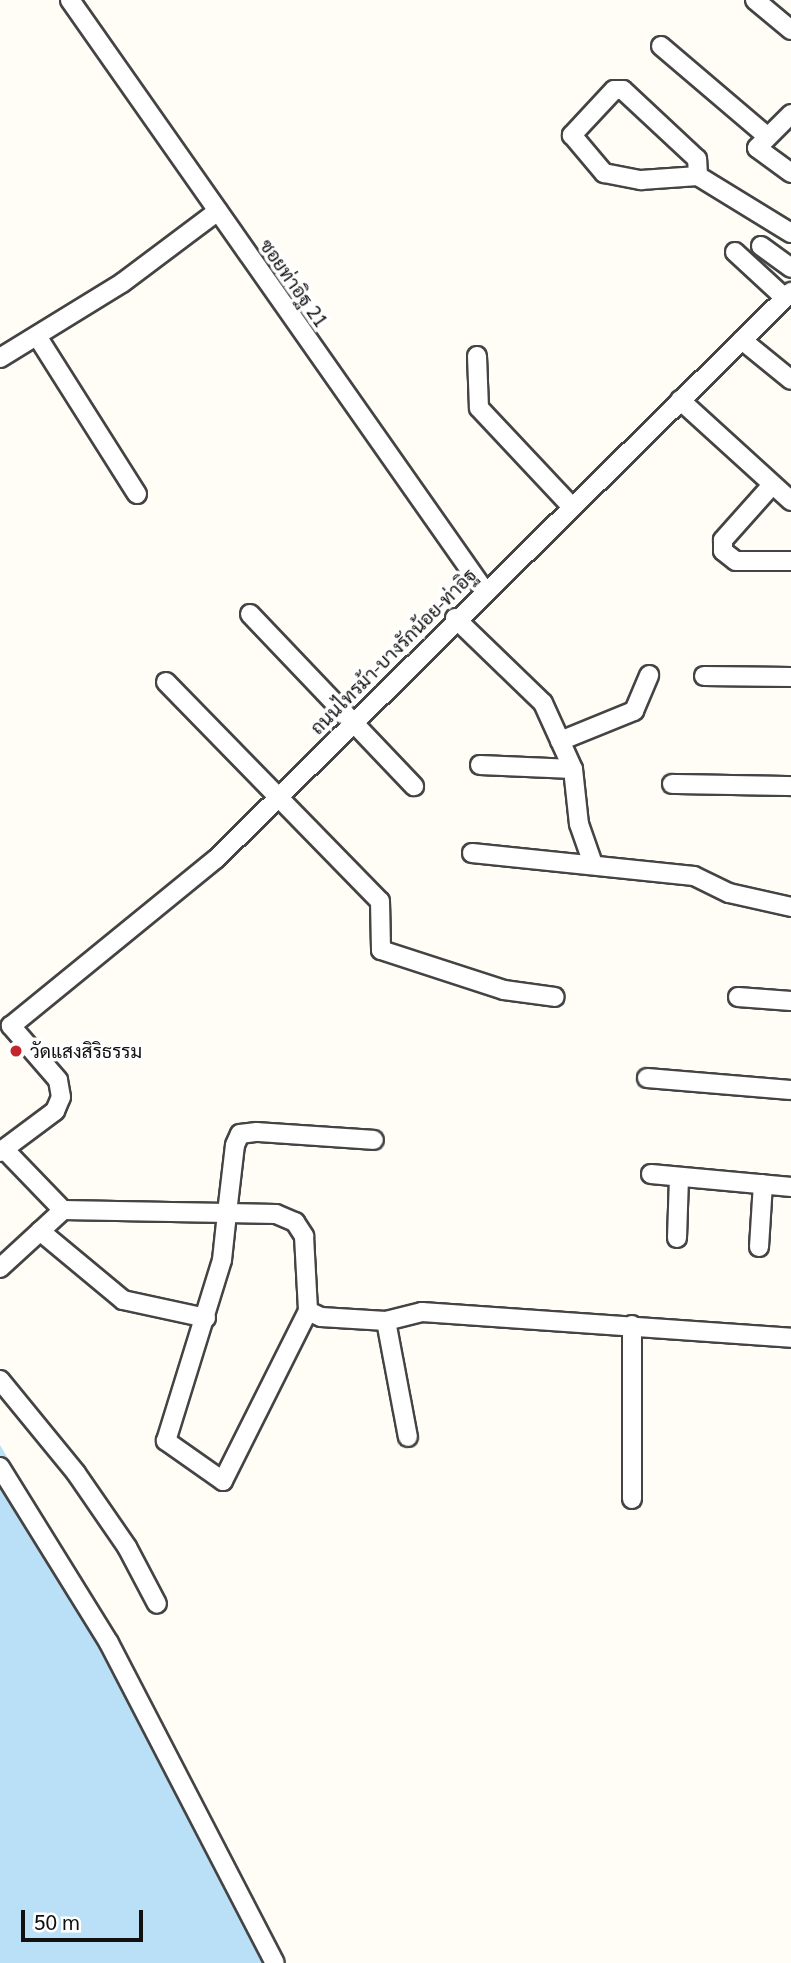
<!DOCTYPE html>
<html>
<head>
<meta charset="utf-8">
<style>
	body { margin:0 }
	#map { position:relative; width:791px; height:1963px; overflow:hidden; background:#fffdf5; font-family:Georgia,Sarabun,serif }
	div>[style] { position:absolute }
	.water>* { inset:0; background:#b9e0f7 }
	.roads { filter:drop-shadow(2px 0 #444) drop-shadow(-2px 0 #444) drop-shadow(0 2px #444) drop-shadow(0 -2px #444) }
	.minor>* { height:18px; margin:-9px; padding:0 9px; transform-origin:9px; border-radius:9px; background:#fff }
	.dots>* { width:19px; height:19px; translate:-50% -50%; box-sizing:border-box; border:4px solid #fff; border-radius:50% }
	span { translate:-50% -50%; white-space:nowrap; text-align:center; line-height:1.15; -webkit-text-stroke:7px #fff; paint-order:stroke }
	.street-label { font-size:19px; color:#111 }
	.poi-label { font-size:19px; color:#111 }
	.left { translate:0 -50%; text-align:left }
	.scale { position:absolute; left:21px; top:1910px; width:122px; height:32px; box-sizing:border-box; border:4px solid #111; border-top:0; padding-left:9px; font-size:21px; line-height:24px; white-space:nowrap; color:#111; -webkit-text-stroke:5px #fff; paint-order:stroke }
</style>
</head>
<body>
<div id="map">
	<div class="water">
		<i style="clip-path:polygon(0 1445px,79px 1580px,263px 1963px,0 1963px)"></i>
	</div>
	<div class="roads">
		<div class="minor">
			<i style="left:70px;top:0;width:721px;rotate:54.94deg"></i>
			<i style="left:755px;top:0;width:47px;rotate:39.8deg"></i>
			<i style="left:661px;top:46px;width:140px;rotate:40.4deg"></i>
			<i style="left:791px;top:114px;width:48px;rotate:135deg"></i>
			<i style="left:757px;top:148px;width:42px;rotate:36.3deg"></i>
			<i style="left:698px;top:176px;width:17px;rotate:-93deg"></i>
			<i style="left:697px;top:159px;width:101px;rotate:-137deg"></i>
			<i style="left:623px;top:90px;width:9px;rotate:180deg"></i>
			<i style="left:614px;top:90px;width:62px;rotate:133deg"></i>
			<i style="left:572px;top:135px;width:50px;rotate:49.9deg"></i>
			<i style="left:604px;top:173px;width:38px;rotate:11deg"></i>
			<i style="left:641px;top:180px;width:57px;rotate:-4deg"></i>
			<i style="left:698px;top:176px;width:109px;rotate:31.5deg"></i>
			<i style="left:761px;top:246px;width:37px;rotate:36deg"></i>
			<i style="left:735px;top:252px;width:68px;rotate:42.6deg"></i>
			<i style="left:37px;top:336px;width:187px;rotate:57.7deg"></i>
			<i style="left:742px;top:340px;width:63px;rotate:39.2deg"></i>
			<i style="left:477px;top:356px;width:52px;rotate:87.8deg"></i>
			<i style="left:479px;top:408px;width:134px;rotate:46.8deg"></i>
			<i style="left:0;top:358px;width:143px;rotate:-31.6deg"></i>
			<i style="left:122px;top:283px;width:120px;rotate:-36.9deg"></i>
			<i style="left:680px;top:400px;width:150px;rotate:42.3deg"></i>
			<i style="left:772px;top:485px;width:74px;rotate:131.7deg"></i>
			<i style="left:723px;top:540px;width:11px;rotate:90deg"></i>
			<i style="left:723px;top:551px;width:16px;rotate:38deg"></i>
			<i style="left:736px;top:561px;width:55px"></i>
			<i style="left:250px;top:614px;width:238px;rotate:46.4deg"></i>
			<i style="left:455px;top:618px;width:122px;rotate:44deg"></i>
			<i style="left:543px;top:703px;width:72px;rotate:65.6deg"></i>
			<i style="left:573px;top:769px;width:55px;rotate:83.8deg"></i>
			<i style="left:579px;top:824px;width:42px;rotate:70.7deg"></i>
			<i style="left:704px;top:676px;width:87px;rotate:0.7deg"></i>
			<i style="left:166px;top:682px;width:306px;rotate:45.7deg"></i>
			<i style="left:380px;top:901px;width:49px;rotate:88.8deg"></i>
			<i style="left:381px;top:950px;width:129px;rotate:18deg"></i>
			<i style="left:504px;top:990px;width:51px;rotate:7.8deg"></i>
			<i style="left:560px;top:741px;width:80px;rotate:-22.1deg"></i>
			<i style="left:634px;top:711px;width:39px;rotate:-67deg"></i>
			<i style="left:480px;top:765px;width:93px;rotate:2.5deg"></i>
			<i style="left:672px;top:784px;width:119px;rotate:1deg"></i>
			<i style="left:472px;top:853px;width:223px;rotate:5.9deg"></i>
			<i style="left:694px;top:876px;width:39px;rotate:26deg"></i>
			<i style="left:729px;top:893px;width:64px;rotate:12.7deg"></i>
			<i style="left:738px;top:997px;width:53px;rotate:4.3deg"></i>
			<i style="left:647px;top:1078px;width:144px;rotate:4.8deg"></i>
			<i style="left:4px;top:1149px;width:85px;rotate:46deg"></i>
			<i style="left:63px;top:1210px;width:108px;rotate:1.1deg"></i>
			<i style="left:171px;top:1212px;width:56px;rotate:1deg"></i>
			<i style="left:227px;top:1213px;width:49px;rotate:1.2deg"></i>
			<i style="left:276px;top:1214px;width:21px;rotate:23deg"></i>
			<i style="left:295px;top:1222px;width:17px;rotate:57deg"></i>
			<i style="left:304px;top:1236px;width:75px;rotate:86.9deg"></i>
			<i style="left:308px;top:1311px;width:190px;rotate:116.6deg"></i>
			<i style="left:223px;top:1481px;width:70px;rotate:-144.9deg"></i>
			<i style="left:166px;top:1441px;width:189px;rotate:-72.8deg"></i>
			<i style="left:222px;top:1260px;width:47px;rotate:-83.9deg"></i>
			<i style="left:227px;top:1213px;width:68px;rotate:-83.3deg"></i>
			<i style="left:235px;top:1145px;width:12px;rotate:-66deg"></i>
			<i style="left:240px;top:1134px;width:17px;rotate:-7deg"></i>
			<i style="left:257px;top:1132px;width:117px;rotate:3.9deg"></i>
			<i style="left:0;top:1152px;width:69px;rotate:-36.7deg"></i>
			<i style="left:55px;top:1111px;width:15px;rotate:-67deg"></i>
			<i style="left:61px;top:1097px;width:17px;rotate:-100deg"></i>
			<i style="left:58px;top:1080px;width:72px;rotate:-131deg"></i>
			<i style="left:11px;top:1026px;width:264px;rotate:-39.2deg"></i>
			<i style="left:216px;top:859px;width:808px;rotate:-44.6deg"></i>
			<i style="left:651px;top:1174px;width:141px;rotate:5.3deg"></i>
			<i style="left:40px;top:1231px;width:108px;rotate:39.7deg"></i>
			<i style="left:123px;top:1300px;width:85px;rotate:12.2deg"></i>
			<i style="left:677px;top:1238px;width:61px;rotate:-88.1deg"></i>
			<i style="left:759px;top:1247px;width:63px;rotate:-86.4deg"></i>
			<i style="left:0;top:1268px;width:86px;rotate:-42.6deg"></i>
			<i style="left:308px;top:1311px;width:14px;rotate:25deg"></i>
			<i style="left:321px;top:1317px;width:65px;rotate:3.5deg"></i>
			<i style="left:386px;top:1321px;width:37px;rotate:-14deg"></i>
			<i style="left:422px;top:1312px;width:370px;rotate:4deg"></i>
			<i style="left:386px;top:1321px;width:118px;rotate:79.3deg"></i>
			<i style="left:0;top:1380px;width:120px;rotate:50.7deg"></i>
			<i style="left:76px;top:1473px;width:90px;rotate:55.4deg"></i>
			<i style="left:127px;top:1547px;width:64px;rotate:62.2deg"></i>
			<i style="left:0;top:1467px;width:207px;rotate:58.2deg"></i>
			<i style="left:109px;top:1643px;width:360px;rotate:62.6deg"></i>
			<i style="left:632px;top:1499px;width:174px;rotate:-90deg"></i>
		</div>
	</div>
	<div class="dots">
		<i style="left:16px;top:1051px;background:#c4262e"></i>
	</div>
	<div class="street-label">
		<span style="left:294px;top:283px;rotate:55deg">ซอยท่าอิฐ 21</span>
		<span style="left:393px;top:651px;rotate:-45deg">ถนนไทรม้า-บางรักน้อย-ท่าอิฐ</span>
	</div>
	<div class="poi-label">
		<span class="left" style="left:30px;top:1051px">วัดแสงสิริธรรม</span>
	</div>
	<div class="scale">50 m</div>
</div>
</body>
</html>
